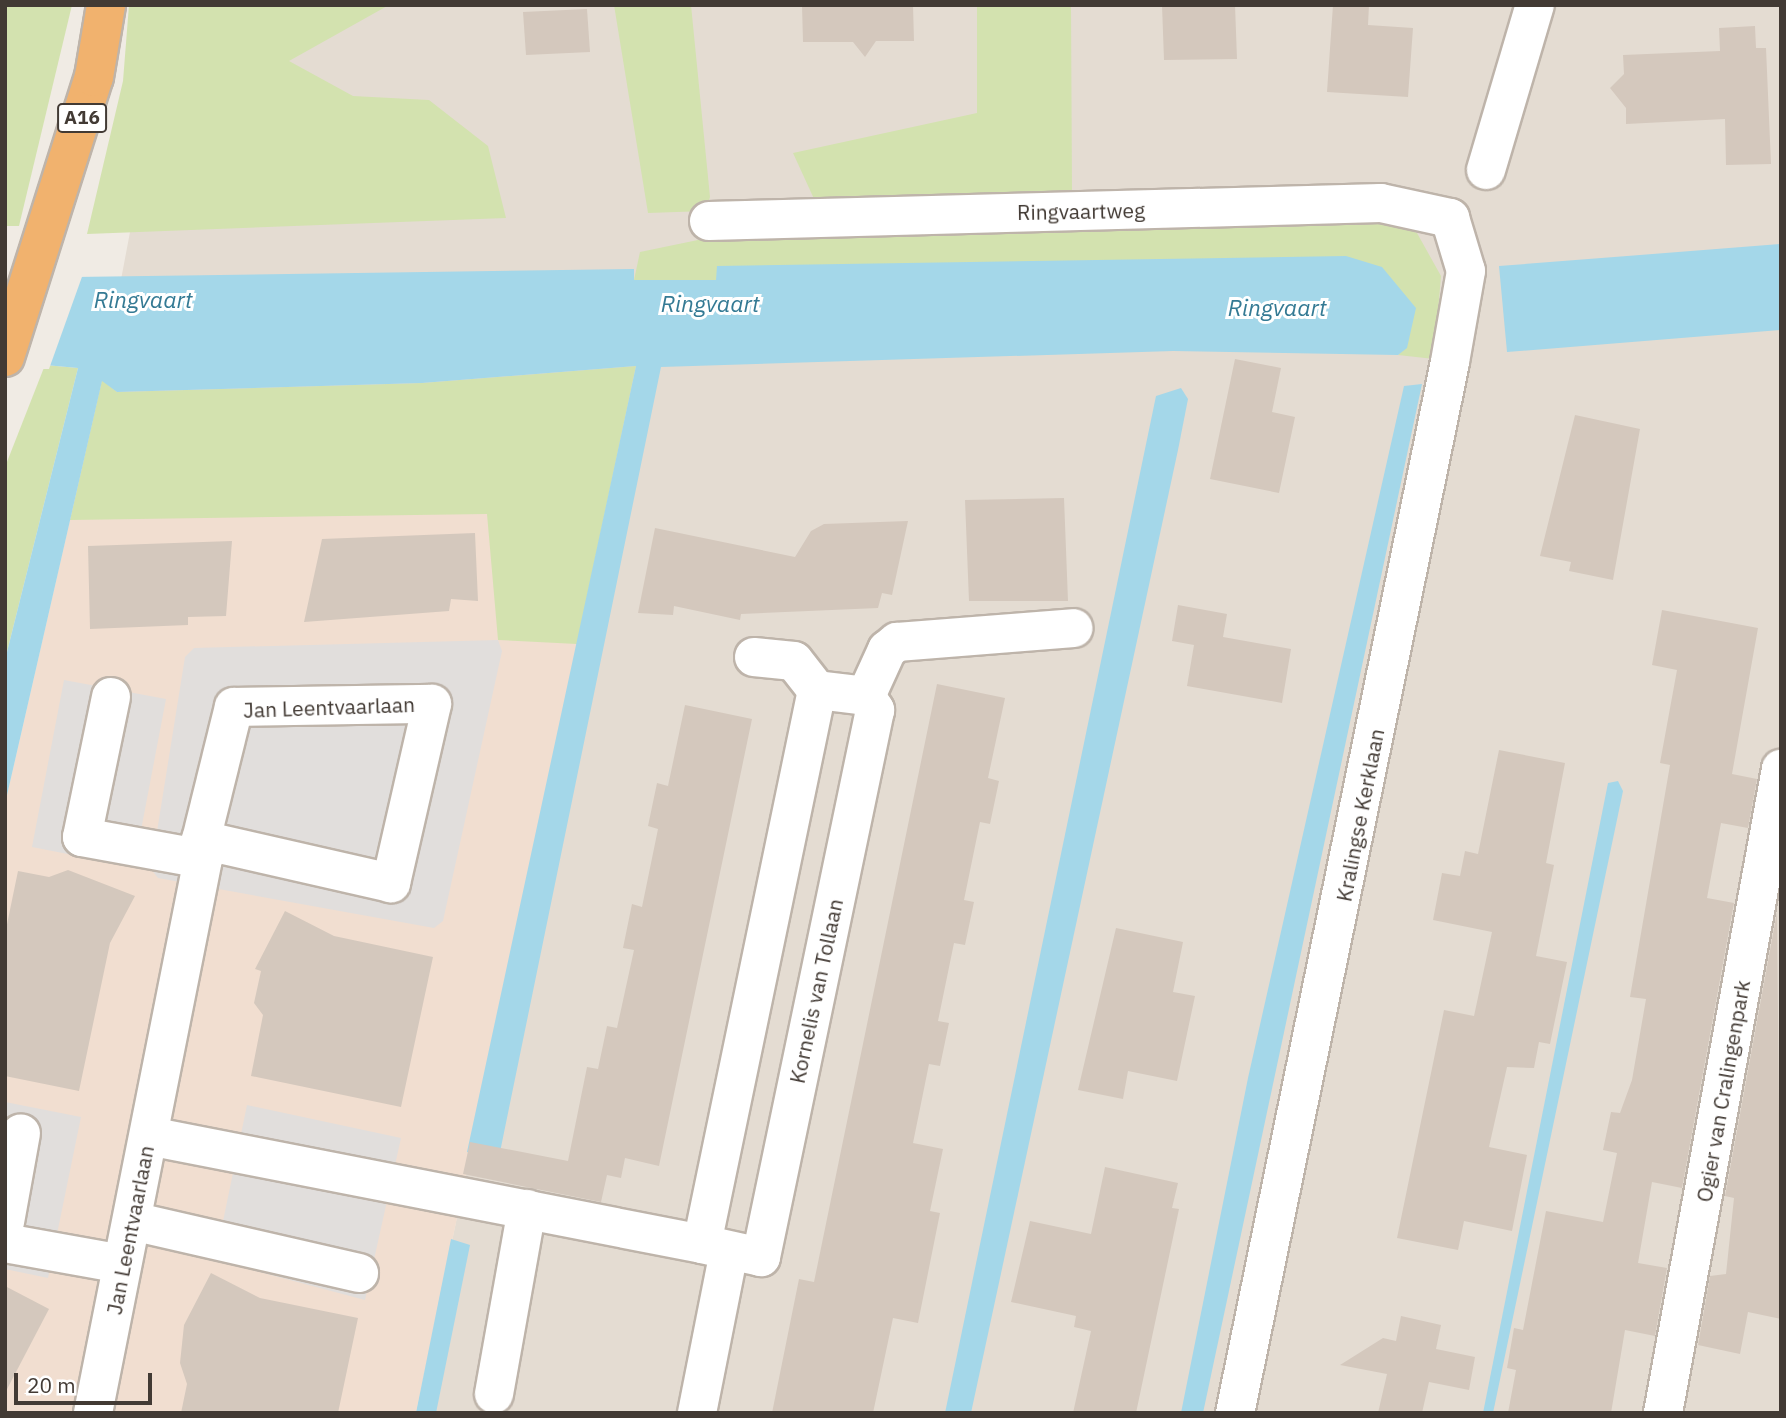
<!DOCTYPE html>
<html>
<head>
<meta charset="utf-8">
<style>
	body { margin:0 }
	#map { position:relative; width:1786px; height:1418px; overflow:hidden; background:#f0ebe4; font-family:"IBM Plex Sans",sans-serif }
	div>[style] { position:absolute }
	.residential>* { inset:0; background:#e4dcd2 }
	.commercial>* { inset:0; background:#f1ded0 }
	.green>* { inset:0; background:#d3e2af }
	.parking>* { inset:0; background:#e1dedc }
	.water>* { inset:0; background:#a4d7e9 }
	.pier>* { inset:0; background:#f0ebe4 }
	.building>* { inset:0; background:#d4c8bd }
	.roads { filter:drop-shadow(2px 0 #beb4aa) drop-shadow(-2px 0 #beb4aa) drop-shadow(0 2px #beb4aa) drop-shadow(0 -2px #beb4aa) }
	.minor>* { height:38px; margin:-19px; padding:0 19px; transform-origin:19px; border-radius:19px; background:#fff }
	.highway>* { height:38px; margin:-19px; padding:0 19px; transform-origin:19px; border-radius:19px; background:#f1b26e }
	span { translate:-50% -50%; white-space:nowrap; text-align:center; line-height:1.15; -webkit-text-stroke:6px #fff; paint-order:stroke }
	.shield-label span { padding:2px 5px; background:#fff; border:2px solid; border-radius:5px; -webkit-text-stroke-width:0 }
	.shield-label { font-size:19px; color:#423a34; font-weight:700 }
	.street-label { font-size:21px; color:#423a34 }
	.water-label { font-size:23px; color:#347a94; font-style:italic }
	.frame { position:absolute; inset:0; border:7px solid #423a34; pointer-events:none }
	.scale { position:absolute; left:14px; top:1373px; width:138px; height:32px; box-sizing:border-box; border:4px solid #423a34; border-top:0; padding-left:9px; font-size:21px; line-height:24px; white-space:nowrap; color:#423a34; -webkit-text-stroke:5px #fff; paint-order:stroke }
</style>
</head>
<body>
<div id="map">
	<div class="residential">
		<i style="clip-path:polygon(173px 5px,1781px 5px,1781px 1413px,416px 1413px,577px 644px,102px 380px)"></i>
	</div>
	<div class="commercial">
		<i style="clip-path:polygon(636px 366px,416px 1413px,5px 1413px,5px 804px,102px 380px)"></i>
	</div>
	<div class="green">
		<i style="clip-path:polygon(5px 5px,72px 5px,19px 226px,5px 226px)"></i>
		<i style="clip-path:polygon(129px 5px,389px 5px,289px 61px,353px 96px,429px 100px,488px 146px,506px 218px,87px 234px,123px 81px)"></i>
		<i style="clip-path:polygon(614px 5px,691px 5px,710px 197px,706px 211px,648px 213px)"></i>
		<i style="clip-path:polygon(977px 5px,1071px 5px,1072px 192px,815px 201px,793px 153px,977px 113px)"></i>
		<i style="clip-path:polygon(1331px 217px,1389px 222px,1417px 233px,1441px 276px,1434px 359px,1398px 355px,1407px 347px,717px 267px,717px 280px,634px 280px,640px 252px,722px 235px)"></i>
		<i style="clip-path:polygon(45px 365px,78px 368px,5px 660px,5px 467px)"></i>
		<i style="clip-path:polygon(636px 366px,577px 644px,498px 640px,487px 514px,70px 520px,102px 380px,117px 392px,422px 383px)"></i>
	</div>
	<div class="parking">
		<i style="clip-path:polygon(498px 640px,502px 651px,443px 921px,434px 928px,158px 878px,151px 869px,185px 657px,194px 648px)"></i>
		<i style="clip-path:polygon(64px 680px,166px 699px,134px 867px,32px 847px)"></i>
		<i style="clip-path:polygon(5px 1102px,81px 1117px,48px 1278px,5px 1269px)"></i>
		<i style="clip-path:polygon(247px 1105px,401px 1138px,365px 1300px,215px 1260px)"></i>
	</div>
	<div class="water">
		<i style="clip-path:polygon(1781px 244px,1781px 330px,1507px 352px,1499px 266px)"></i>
		<i style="clip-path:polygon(1346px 256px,1382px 267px,1416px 308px,1407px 348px,1398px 355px,1173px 351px,661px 367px,499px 1157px,467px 1152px,636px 366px,422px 383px,117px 392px,102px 381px,5px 804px,5px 660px,78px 368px,45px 365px,74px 277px,634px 269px,634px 280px,716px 280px,717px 266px)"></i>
		<i style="clip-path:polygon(1422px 384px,1203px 1413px,1181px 1413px,1248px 1078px,1404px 386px)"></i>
		<i style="clip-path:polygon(1181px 388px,1188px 399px,1178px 450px,971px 1413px,945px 1413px,1156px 396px)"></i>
		<i style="clip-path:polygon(1618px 781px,1623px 791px,1493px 1413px,1483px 1413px,1608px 783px)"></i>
		<i style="clip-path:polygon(451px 1239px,470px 1245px,436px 1413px,416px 1413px)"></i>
	</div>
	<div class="pier">
		<i style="clip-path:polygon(5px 274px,83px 274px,49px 369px,5px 369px)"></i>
	</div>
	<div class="building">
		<i style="clip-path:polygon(802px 5px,913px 5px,914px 41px,876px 41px,865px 57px,853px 42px,803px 42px)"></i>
		<i style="clip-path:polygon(1162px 5px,1235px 5px,1237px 59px,1164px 60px)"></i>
		<i style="clip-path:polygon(1333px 5px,1369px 5px,1368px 25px,1413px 28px,1408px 97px,1327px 92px)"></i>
		<i style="clip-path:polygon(587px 9px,590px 52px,526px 55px,523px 12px)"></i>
		<i style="clip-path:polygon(1755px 26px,1756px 48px,1766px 48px,1771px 164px,1726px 165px,1725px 119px,1626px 124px,1626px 108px,1610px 88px,1624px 74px,1623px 55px,1720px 51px,1719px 28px)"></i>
		<i style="clip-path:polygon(1235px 359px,1281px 368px,1272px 412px,1295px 417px,1279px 493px,1210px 479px)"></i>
		<i style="clip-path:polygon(1575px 415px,1640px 429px,1613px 580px,1569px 571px,1571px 562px,1540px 556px)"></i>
		<i style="clip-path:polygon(1064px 498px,1068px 601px,969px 601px,965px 500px)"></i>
		<i style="clip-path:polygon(908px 521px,892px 595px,882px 593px,878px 608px,741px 614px,740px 620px,674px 606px,673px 615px,638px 613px,655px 528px,795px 557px,811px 531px,824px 524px)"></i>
		<i style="clip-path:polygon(475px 533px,478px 601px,451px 599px,449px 611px,304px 622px,322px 539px)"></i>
		<i style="clip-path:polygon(232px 541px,226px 616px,188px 617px,188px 625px,90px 629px,88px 546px)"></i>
		<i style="clip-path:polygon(1178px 605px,1227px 614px,1223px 637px,1291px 649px,1282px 703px,1187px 686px,1194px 645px,1172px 641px)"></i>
		<i style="clip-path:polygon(1662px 610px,1758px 628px,1732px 774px,1757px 779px,1748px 828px,1721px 823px,1707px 898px,1734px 903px,1682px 1188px,1652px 1182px,1638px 1263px,1667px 1268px,1655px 1336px,1625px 1330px,1611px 1413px,1508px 1413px,1516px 1370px,1507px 1368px,1514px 1328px,1523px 1330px,1546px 1211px,1603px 1222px,1617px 1153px,1603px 1150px,1611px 1112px,1620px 1113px,1632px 1080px,1646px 999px,1630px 997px,1670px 765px,1660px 763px,1677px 670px,1652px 665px)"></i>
		<i style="clip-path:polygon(937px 684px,1005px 698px,988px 778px,999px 781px,990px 824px,980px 822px,964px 900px,974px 902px,965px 945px,954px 943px,938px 1021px,949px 1023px,940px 1066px,929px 1064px,913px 1143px,943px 1149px,930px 1211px,940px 1213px,918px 1323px,893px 1318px,873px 1413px,772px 1413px,799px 1279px,814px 1282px)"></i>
		<i style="clip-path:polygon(685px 705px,752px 719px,659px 1166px,625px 1158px,621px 1178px,607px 1175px,601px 1202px,463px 1174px,470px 1142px,568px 1161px,587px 1067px,598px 1069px,607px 1026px,617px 1028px,634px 950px,623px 948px,632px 904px,642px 907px,658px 829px,648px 826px,657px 783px,668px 786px)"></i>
		<i style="clip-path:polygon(1499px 750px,1565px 763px,1546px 863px,1554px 865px,1536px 956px,1567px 962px,1550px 1044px,1539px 1042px,1534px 1068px,1507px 1067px,1489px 1147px,1527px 1155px,1512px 1231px,1464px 1221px,1458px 1250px,1397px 1238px,1444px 1010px,1474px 1016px,1492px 932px,1433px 920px,1442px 873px,1460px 876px,1465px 851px,1478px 854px)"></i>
		<i style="clip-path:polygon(68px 870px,135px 896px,110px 943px,79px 1091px,5px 1076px,5px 934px,18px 871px,49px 877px)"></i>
		<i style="clip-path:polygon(285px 911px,334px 936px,433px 957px,401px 1107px,251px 1076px,263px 1015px,254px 1003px,261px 971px,255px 969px)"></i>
		<i style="clip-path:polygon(1777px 912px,1781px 1319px,1748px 1312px,1740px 1354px,1698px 1345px,1710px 1276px,1726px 1274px,1734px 1198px,1725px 1196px)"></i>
		<i style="clip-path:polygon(1116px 928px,1183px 942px,1173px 992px,1195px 996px,1177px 1081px,1128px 1071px,1123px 1099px,1078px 1090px)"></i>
		<i style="clip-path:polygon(1105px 1167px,1178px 1183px,1172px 1208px,1179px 1209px,1136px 1413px,1073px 1413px,1091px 1331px,1074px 1327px,1076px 1316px,1011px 1302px,1030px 1221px,1091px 1234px)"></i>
		<i style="clip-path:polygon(211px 1273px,260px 1298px,358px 1318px,338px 1413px,181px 1413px,187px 1384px,180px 1363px,184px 1325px)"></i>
		<i style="clip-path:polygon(5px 1286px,49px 1309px,5px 1393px)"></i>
		<i style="clip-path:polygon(1401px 1316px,1441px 1325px,1436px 1349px,1475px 1357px,1469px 1390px,1429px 1382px,1422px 1413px,1378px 1413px,1387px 1374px,1340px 1365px,1383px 1338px,1396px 1341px)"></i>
	</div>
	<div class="roads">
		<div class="minor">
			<i style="left:1486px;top:170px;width:172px;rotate:-73.5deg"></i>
			<i style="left:709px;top:221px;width:672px;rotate:-1.53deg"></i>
			<i style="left:1381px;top:203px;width:71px;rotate:12.3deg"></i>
			<i style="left:1450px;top:218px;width:55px;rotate:73.2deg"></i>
			<i style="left:1466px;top:271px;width:92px;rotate:100deg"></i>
			<i style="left:1450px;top:362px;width:1073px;rotate:101.56deg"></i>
			<i style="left:754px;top:657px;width:40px;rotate:5.7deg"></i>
			<i style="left:794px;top:661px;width:37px;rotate:52deg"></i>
			<i style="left:817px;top:690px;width:49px;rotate:7deg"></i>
			<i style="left:866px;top:696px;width:17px;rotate:57deg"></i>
			<i style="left:875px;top:710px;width:559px;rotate:101.77deg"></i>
			<i style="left:761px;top:1257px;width:60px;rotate:-167.6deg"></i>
			<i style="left:702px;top:1244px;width:566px;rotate:-78.27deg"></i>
			<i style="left:866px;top:696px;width:51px;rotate:-65.5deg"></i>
			<i style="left:887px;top:650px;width:13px;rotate:-39deg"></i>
			<i style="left:897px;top:642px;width:177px;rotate:-4.5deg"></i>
			<i style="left:111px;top:697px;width:143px;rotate:101.7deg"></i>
			<i style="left:82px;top:837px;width:123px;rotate:10.3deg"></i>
			<i style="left:149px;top:1136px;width:563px;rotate:11.05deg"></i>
			<i style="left:132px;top:1221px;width:233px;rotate:12.9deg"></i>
			<i style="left:5px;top:1222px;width:90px;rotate:-79.8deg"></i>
			<i style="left:5px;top:1243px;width:119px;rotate:10.2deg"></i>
			<i style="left:494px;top:1394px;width:188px;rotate:-79.9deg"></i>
			<i style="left:93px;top:1413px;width:565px;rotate:-78.77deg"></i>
			<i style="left:203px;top:859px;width:19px;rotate:-96deg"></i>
			<i style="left:201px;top:840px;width:137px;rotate:-76.1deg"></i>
			<i style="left:234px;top:707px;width:198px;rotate:-0.9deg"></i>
			<i style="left:432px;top:704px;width:184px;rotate:102.9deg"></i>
			<i style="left:391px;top:883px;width:195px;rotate:-167.2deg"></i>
			<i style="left:697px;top:1413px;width:165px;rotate:-78.8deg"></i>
			<i style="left:1663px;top:1413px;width:655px;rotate:-79.62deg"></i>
		</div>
		<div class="highway">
			<i style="left:5px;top:357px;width:294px;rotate:-72.4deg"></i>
			<i style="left:94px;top:77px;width:73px;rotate:-80.5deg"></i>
		</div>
	</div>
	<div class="shield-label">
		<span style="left:82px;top:118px">A16</span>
	</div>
	<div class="street-label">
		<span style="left:1081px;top:211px;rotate:-1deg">Ringvaartweg</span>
		<span style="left:329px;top:707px;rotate:-2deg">Jan Leentvaarlaan</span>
		<span style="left:1360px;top:815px;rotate:-79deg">Kralingse Kerklaan</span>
		<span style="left:816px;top:991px;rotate:-78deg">Kornelis van Tollaan</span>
		<span style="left:1723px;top:1091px;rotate:-80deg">Ogier van Cralingenpark</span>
		<span style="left:130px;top:1230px;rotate:-79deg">Jan Leentvaarlaan</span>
	</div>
	<div class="water-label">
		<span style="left:143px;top:299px">Ringvaart</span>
		<span style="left:710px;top:303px">Ringvaart</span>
		<span style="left:1277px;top:307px">Ringvaart</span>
	</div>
	<div class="frame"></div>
	<div class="scale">20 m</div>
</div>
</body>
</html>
